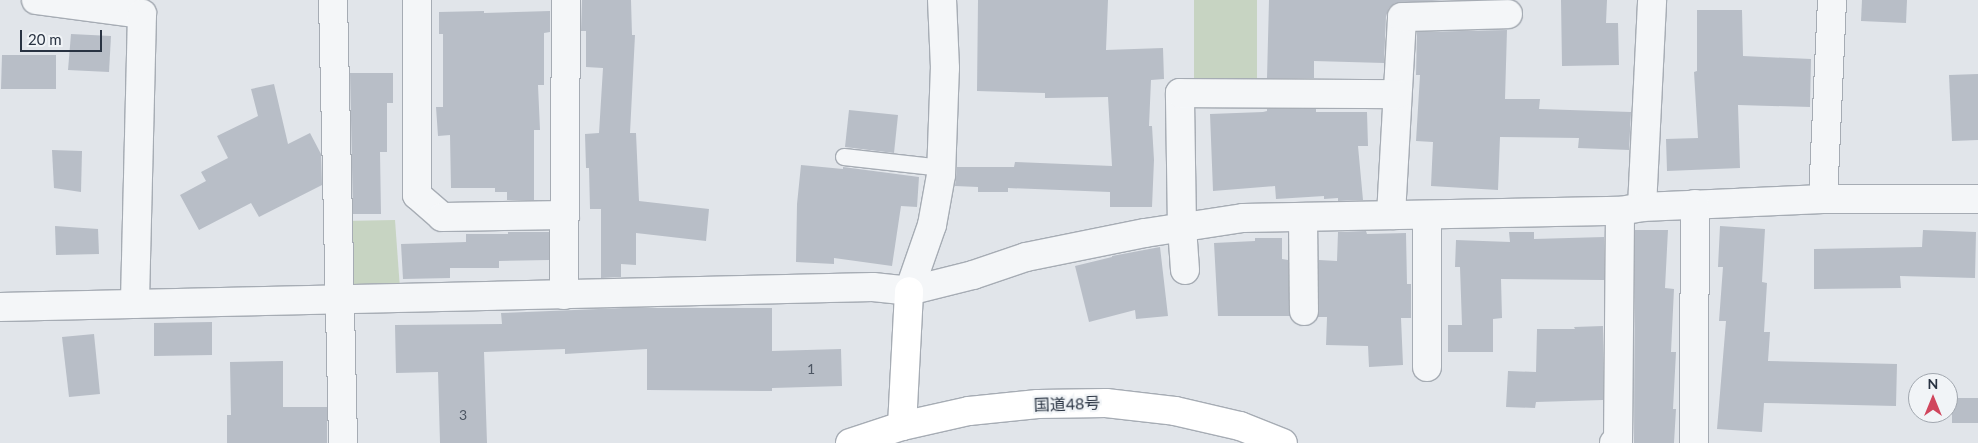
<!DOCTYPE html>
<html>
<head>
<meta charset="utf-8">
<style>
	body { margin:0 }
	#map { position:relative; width:1978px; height:443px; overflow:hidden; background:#e1e5ea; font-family:Lato,"Noto Sans JP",sans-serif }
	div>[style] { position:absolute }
	.green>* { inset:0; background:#c7d4c2 }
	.building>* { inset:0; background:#b8bec7 }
	.roads { filter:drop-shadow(1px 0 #a6acb4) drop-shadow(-1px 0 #a6acb4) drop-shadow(0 1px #a6acb4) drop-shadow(0 -1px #a6acb4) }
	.lane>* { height:16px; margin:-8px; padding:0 8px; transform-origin:8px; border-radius:8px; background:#f4f6f8 }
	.street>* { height:28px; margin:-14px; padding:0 14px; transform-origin:14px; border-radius:14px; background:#f4f6f8 }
	.secondary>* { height:28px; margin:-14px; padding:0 14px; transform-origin:14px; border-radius:14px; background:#fff }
	.highway>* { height:28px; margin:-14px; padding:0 14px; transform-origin:14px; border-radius:14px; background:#fff }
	span { translate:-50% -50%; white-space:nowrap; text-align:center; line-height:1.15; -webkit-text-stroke:4.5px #f1f4f7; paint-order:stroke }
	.number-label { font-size:14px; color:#4d5663 }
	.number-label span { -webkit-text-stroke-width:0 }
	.street-label { font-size:16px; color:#293342 }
	.north { position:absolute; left:1908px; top:373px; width:50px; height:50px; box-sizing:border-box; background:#f1f4f7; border:1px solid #a1a7af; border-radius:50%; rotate:0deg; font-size:14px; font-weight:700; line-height:20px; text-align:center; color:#293342 }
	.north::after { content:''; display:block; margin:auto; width:18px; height:22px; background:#d0465d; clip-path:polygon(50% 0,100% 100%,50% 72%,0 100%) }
	.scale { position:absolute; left:20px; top:30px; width:82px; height:22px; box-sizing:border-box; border:2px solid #293342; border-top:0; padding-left:6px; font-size:15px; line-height:18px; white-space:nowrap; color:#293342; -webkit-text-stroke:4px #f1f4f7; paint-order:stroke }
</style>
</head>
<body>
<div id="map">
	<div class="green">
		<i style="clip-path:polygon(1194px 0,1257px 0,1257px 80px,1194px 80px)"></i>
		<i style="clip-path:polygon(395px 220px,400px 289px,345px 291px,343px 221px)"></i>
	</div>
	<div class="building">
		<i style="clip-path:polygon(582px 0,631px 0,632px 35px,635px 35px,630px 133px,636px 133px,639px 201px,709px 209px,706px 241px,636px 233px,636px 265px,621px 264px,621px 277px,601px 278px,601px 209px,590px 209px,589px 168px,586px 168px,585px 134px,599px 133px,603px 68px,586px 67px,586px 31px,581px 31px)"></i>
		<i style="clip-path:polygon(978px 0,1108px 0,1106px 50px,1163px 48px,1164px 79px,1151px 80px,1149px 126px,1152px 126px,1154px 160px,1152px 207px,1110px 207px,1110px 192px,1008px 188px,1008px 192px,978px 192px,978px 187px,955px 186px,957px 167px,1014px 167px,1015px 162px,1112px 166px,1108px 97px,1045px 98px,1045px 93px,977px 91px)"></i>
		<i style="clip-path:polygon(1269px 0,1450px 0,1395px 3px,1389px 8px,1386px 16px,1384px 63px,1314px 61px,1314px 78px,1267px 78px)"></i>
		<i style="clip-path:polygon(1561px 0,1607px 0,1606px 23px,1618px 23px,1619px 65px,1562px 66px)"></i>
		<i style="clip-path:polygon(1862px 0,1907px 0,1906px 23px,1861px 21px)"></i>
		<i style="clip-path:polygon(1697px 10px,1742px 10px,1743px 56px,1811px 59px,1810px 107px,1738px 105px,1740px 168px,1667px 171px,1666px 139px,1698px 138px,1694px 72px,1697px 71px)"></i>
		<i style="clip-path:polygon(484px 11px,484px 13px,550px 11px,550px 32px,544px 33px,544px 85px,538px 85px,540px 130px,534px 130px,534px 200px,507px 200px,507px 192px,495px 192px,495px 188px,451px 188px,450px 135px,438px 136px,436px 107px,443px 107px,443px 34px,439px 34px,439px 12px)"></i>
		<i style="clip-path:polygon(1507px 30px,1505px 99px,1540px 99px,1539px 109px,1631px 112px,1629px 150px,1578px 148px,1579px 138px,1500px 137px,1498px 190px,1431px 186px,1433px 142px,1416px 141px,1420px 75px,1416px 75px,1417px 32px)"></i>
		<i style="clip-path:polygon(71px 34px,111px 36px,109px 72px,68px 70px)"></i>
		<i style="clip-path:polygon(2px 55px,56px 55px,56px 89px,1px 89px)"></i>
		<i style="clip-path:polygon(350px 73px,393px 73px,393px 103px,387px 103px,387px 152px,380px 152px,381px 214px,353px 214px)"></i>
		<i style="clip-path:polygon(1978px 74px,1978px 140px,1952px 141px,1949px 75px)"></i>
		<i style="clip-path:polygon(274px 84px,288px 144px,310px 133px,321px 154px,322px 185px,259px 217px,251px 203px,199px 230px,180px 195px,206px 181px,201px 172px,228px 158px,217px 136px,258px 116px,251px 89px)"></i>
		<i style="clip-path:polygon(1267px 109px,1316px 109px,1316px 112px,1367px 112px,1368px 146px,1358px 146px,1363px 200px,1338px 201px,1338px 198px,1324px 199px,1324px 196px,1276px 199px,1275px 186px,1213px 191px,1210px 114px,1263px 112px,1267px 111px)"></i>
		<i style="clip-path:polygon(849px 110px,898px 115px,894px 153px,845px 147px)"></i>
		<i style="clip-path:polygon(52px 150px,82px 151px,81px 192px,54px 188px)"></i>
		<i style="clip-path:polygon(801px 165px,843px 169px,843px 167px,919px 177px,917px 207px,901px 206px,892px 266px,834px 258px,834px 264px,796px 262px,797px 204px)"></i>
		<i style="clip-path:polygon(55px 226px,98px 229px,99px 254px,56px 255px)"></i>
		<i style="clip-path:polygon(1720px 226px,1765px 229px,1762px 282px,1767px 283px,1764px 332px,1770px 332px,1768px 361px,1897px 364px,1896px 406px,1764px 403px,1762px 432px,1717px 429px,1726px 321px,1719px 321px,1723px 267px,1718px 267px)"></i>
		<i style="clip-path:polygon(1635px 230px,1668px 230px,1665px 288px,1674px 289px,1671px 352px,1676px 352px,1673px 409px,1676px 409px,1674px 443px,1634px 443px)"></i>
		<i style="clip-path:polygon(1923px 230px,1976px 232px,1975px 278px,1900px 276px,1901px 288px,1814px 289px,1814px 249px,1922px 247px)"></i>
		<i style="clip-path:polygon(1366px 231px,1367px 234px,1406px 233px,1407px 284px,1411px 284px,1411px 318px,1401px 318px,1403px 365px,1369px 367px,1368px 346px,1326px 345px,1327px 317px,1318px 317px,1319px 260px,1337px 261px,1338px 232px)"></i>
		<i style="clip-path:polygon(508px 232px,549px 232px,549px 260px,499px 261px,499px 268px,450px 268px,450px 278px,403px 279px,401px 244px,466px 242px,466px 234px,508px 234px)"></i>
		<i style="clip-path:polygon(1509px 232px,1534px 232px,1534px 239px,1604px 237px,1604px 280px,1501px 279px,1502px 318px,1493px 319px,1493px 352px,1448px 352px,1448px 325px,1462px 325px,1460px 267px,1455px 267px,1456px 240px,1510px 242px)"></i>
		<i style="clip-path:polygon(1255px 238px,1282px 238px,1282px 259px,1288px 260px,1290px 316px,1218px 316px,1214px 243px,1255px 241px)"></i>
		<i style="clip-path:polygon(1160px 247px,1168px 316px,1136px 319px,1135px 310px,1089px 322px,1075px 266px,1112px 257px,1112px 256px)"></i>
		<i style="clip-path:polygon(623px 308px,772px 308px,772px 351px,841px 349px,842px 386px,772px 388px,772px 391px,647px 390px,647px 349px,565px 354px,565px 349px,484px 352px,487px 443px,440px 443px,438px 372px,396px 373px,395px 325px,502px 324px,501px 313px)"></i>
		<i style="clip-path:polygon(212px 322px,212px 355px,154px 356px,154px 323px)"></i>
		<i style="clip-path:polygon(1603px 326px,1603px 400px,1536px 402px,1535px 408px,1506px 407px,1508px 371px,1536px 372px,1537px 329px,1575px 329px,1574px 327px)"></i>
		<i style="clip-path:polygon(94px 334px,100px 394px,69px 397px,62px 337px)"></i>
		<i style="clip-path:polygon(283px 361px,283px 407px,327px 407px,327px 443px,227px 443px,227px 415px,231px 415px,230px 362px)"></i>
		<i style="clip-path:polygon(1952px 398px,1978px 398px,1978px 423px,1952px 423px)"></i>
	</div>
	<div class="roads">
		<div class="lane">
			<i style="left:844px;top:157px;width:99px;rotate:6.4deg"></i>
		</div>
		<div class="street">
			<i style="left:36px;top:0;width:107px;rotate:7.5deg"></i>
			<i style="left:142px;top:14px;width:290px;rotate:91.4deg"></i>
			<i style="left:333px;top:0;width:443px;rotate:88.7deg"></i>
			<i style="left:417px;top:0;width:195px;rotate:90deg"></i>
			<i style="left:417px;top:195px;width:33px;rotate:41deg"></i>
			<i style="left:442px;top:217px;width:123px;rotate:-0.9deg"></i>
			<i style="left:1823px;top:199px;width:199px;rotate:-87.4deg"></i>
			<i style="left:1642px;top:207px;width:207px;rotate:-87.2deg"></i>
			<i style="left:1391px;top:215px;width:198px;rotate:-86.8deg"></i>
			<i style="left:1402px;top:17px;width:106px;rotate:-1.6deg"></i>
			<i style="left:1303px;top:217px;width:94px;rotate:89.4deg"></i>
			<i style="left:1185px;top:270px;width:43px;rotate:-94deg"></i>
			<i style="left:1182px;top:227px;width:134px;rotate:-90.9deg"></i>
			<i style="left:1180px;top:93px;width:217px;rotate:0.3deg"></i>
			<i style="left:909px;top:291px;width:70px;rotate:-70.8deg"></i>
			<i style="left:932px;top:225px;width:51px;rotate:-79.8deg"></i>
			<i style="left:941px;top:175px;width:107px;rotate:-87.9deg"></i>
			<i style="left:945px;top:68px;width:68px;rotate:-92.5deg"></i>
			<i style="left:564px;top:295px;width:295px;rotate:-89.6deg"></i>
			<i style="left:0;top:307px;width:873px;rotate:-1.31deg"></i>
			<i style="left:873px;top:287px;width:36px;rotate:6deg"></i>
			<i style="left:909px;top:291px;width:66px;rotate:-14deg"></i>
			<i style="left:973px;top:275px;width:56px;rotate:-18.8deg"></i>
			<i style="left:1026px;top:257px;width:121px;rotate:-11.4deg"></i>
			<i style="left:1145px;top:233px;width:99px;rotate:-8.7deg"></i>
			<i style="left:1243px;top:218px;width:377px;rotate:-1.1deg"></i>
			<i style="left:1620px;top:211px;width:22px;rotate:-10deg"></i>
			<i style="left:1642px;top:207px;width:181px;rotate:-2.5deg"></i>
			<i style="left:1823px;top:199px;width:155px"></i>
			<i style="left:1427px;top:367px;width:152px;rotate:-90deg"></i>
			<i style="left:1614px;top:443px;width:4px"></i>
			<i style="left:1618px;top:443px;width:232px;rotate:-89.5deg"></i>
			<i style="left:1694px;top:443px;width:239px;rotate:-89.8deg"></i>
		</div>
		<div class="secondary">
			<i style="left:902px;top:426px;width:135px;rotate:-87deg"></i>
		</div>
		<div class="highway">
			<i style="left:850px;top:443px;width:55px;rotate:-18.1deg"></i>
			<i style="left:902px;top:426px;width:69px;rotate:-12.6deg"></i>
			<i style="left:969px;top:411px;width:69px;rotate:-5.8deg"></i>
			<i style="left:1038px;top:404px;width:68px;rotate:-0.8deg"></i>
			<i style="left:1106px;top:403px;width:69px;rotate:6.6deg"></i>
			<i style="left:1175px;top:411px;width:67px;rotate:13deg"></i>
			<i style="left:1240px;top:426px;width:46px;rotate:21.6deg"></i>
		</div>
	</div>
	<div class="number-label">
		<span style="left:811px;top:369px">1</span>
		<span style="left:463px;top:415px">3</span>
	</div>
	<div class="street-label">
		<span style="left:1067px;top:404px;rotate:-2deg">国道48号</span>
	</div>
	<div class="north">N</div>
	<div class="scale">20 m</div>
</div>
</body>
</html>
